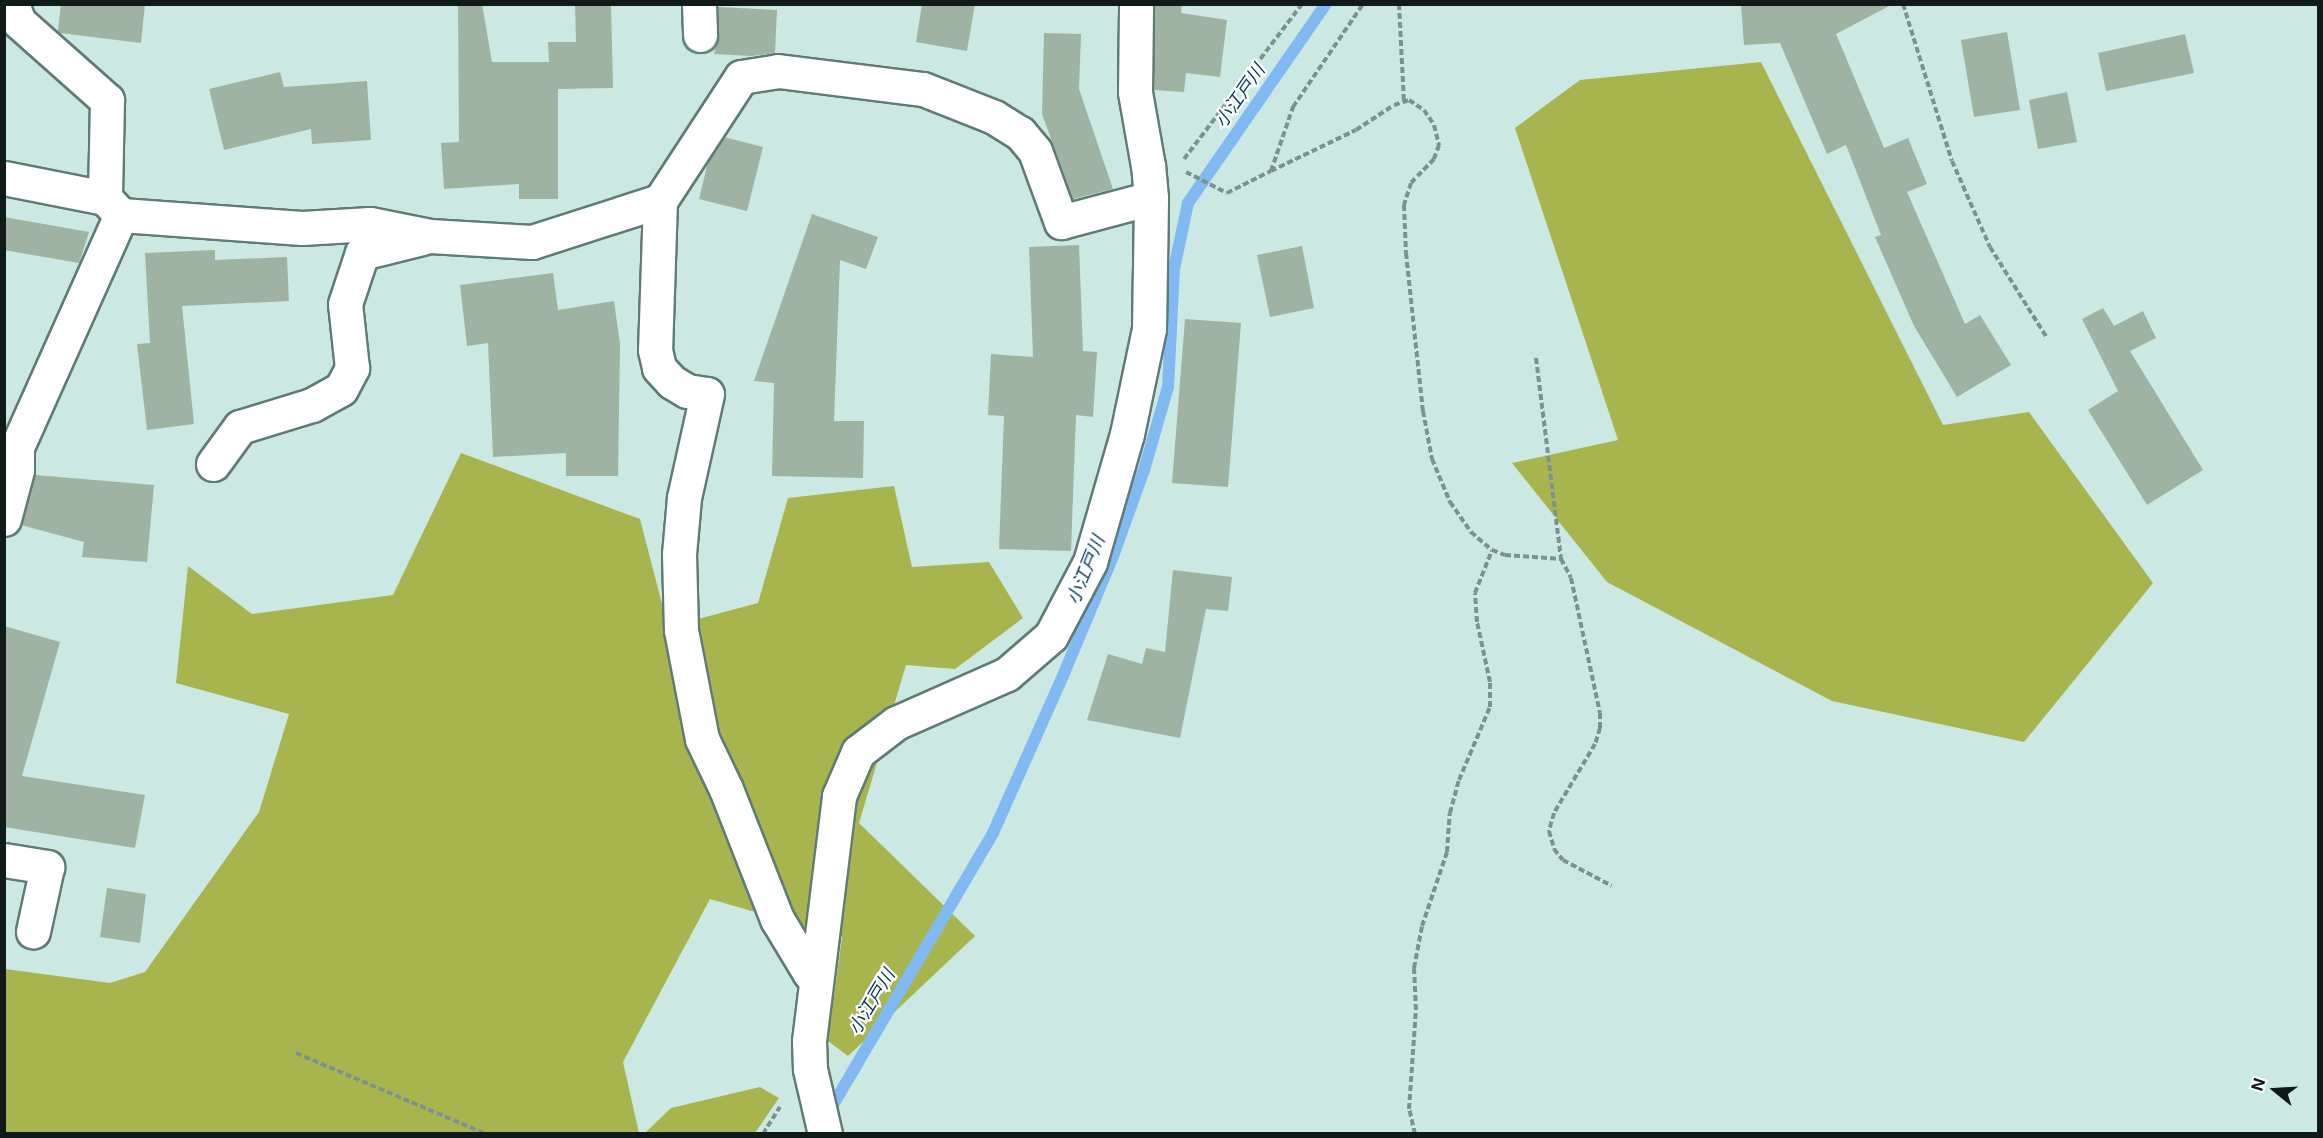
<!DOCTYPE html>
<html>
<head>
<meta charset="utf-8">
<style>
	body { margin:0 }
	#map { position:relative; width:2323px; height:1138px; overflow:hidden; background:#cbe8e2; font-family:Inter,"Noto Sans JP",sans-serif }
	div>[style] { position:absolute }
	.forest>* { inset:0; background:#a8b54f }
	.stream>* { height:12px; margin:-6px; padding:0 6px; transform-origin:6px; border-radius:6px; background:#81baf3 }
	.building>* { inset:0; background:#a0b3a3 }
	.path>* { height:4px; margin-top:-2px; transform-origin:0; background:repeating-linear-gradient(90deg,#7d928e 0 6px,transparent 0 9px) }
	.roads { filter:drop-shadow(2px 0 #607b76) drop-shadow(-2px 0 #607b76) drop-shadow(0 2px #607b76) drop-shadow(0 -2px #607b76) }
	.minor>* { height:33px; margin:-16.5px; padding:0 16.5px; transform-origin:16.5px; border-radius:16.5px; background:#fff }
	span { translate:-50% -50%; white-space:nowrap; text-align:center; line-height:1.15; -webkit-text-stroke:4.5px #fff; paint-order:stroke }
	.water-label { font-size:18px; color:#003662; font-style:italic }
	.frame { position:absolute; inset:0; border:6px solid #101a18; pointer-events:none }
	.north { position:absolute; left:2245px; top:1060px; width:60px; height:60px; -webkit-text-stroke:4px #fff; paint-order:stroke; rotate:288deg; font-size:16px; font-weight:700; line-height:24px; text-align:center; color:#101a18 }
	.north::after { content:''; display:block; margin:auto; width:21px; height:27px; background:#101a18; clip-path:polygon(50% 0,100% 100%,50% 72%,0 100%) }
</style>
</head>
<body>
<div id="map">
	<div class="forest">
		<i style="clip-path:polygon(1761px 62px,1943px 425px,2029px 412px,2153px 583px,2024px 742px,1832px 701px,1607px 582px,1512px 463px,1618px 440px,1515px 128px,1580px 80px)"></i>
		<i style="clip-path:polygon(461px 453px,640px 519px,668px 627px,758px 603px,788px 498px,894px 486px,912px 567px,989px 562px,1023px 618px,955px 669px,906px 665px,859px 823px,975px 936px,848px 1056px,828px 1041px,842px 937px,710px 899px,623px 1062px,639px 1133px,5px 1134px,5px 969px,110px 983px,145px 972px,259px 812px,289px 714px,176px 683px,188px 566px,252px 614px,393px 595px)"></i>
		<i style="clip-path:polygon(760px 1087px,779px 1098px,755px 1133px,645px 1133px,671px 1108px)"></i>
	</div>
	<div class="stream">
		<i style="left:827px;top:1115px;width:327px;rotate:-59.5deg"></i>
		<i style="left:993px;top:833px;width:177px;rotate:-66deg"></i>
		<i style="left:1065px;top:671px;width:125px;rotate:-67.3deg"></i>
		<i style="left:1113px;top:556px;width:91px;rotate:-70.2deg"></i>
		<i style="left:1144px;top:470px;width:86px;rotate:-73.9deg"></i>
		<i style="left:1168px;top:387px;width:118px;rotate:-87.1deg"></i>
		<i style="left:1174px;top:269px;width:67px;rotate:-78deg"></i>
		<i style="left:1188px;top:203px;width:242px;rotate:-55.3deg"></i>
	</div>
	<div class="building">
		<i style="clip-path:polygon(61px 4px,145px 4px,141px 43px,60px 33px,58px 31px)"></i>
		<i style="clip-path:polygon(458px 4px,482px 4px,492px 62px,549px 62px,548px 42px,576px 42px,575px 4px,611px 4px,613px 88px,558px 89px,558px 199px,519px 199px,519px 184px,444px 189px,441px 143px,459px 142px)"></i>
		<i style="clip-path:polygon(922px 4px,975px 4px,967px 51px,916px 42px)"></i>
		<i style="clip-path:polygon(1155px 4px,1182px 4px,1181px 13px,1227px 20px,1220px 77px,1186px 73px,1184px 92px,1154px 90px)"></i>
		<i style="clip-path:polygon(1741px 4px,1893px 4px,1836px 34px,1884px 148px,1908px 138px,1927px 184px,1907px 192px,1965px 324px,1980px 315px,2011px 365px,1957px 397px,1914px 326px,1875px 237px,1881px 235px,1846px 145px,1827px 154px,1780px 43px,1744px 45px)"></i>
		<i style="clip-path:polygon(718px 7px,777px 10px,775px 53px,751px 56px,714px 54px,719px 34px)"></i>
		<i style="clip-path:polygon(2007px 32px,2020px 110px,1974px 117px,1961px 40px)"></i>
		<i style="clip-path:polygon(1044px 33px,1081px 34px,1079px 89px,1113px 189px,1073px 199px,1042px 114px)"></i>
		<i style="clip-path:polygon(2185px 34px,2194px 73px,2106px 91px,2098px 53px)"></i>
		<i style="clip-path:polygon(280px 72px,284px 87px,367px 81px,371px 140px,312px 144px,311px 129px,224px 150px,209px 89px)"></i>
		<i style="clip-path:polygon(2067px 92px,2077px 142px,2038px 149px,2029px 100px)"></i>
		<i style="clip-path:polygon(724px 137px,763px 147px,747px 211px,699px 199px,708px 162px)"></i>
		<i style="clip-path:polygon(812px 214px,878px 237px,866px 269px,840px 260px,834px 421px,864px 421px,863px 478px,772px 476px,774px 383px,754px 381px)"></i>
		<i style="clip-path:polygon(4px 217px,89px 232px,79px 263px,4px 250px)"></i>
		<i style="clip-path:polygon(1079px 245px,1083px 351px,1097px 352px,1093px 417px,1076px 415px,1071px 551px,999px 549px,1004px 416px,988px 415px,991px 354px,1033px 357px,1029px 247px)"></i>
		<i style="clip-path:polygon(1302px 246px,1314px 308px,1270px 317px,1257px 255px)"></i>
		<i style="clip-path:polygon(215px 250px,215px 260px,287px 257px,289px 301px,182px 306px,194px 424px,147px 430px,137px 344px,150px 343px,145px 253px)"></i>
		<i style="clip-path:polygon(553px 273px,558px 310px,614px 301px,620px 344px,618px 476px,566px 476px,566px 453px,493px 457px,488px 343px,467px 346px,460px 285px)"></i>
		<i style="clip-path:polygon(2103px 308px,2114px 326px,2143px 311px,2156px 338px,2130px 351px,2203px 470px,2147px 505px,2088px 410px,2118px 391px,2082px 319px)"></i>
		<i style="clip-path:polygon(1185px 319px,1241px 323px,1228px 487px,1172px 483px)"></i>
		<i style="clip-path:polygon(35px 475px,154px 485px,147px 562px,82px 557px,84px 542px,21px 525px)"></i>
		<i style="clip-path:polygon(1173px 570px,1232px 577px,1228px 611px,1206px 609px,1180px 738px,1087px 720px,1108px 654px,1142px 664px,1146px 648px,1165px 652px)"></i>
		<i style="clip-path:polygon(4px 626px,60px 642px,22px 776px,145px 795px,135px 848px,4px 827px)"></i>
		<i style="clip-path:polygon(107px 888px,146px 894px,140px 943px,100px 937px)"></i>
	</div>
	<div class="path">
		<i style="left:1399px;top:4px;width:98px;rotate:87.1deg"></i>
		<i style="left:1903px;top:4px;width:164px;rotate:72.7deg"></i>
		<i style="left:1952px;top:161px;width:94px;rotate:66.2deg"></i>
		<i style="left:1990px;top:247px;width:107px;rotate:57.9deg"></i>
		<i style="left:1184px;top:159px;width:195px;rotate:-52.7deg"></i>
		<i style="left:1271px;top:171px;width:94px;rotate:-25.8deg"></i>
		<i style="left:1356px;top:130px;width:45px;rotate:-33.3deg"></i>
		<i style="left:1394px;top:105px;width:16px;rotate:-18deg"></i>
		<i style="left:1409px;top:100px;width:18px;rotate:34deg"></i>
		<i style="left:1424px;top:110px;width:18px;rotate:56deg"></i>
		<i style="left:1434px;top:125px;width:21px;rotate:76deg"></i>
		<i style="left:1439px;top:145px;width:15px;rotate:110deg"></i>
		<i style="left:1434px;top:159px;width:33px;rotate:134deg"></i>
		<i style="left:1411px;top:183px;width:23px;rotate:108deg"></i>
		<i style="left:1404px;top:205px;width:48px;rotate:87.6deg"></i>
		<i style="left:1406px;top:253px;width:159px;rotate:83.9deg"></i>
		<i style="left:1423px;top:411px;width:49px;rotate:79.4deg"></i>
		<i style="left:1432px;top:459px;width:47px;rotate:67.3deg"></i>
		<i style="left:1450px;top:502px;width:37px;rotate:55deg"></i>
		<i style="left:1471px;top:532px;width:28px;rotate:41deg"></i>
		<i style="left:1492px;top:550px;width:14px;rotate:21deg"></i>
		<i style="left:1505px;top:555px;width:56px;rotate:4.1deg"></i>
		<i style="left:1561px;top:559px;width:21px;rotate:62deg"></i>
		<i style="left:1571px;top:578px;width:138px;rotate:77.9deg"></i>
		<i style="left:1600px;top:713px;width:15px;rotate:90deg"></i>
		<i style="left:1600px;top:728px;width:17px;rotate:107deg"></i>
		<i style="left:1595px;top:744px;width:80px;rotate:120.7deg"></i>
		<i style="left:1554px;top:813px;width:19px;rotate:106deg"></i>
		<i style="left:1549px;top:831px;width:19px;rotate:74deg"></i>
		<i style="left:1554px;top:849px;width:14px;rotate:51deg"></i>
		<i style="left:1563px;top:860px;width:55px;rotate:28deg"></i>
		<i style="left:1186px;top:172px;width:46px;rotate:27.1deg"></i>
		<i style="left:1227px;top:193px;width:49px;rotate:-26.6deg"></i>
		<i style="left:1271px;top:171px;width:68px;rotate:-71deg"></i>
		<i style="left:1293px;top:107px;width:125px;rotate:-55.8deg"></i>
		<i style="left:1536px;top:358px;width:203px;rotate:82.9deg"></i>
		<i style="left:296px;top:1053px;width:207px;rotate:23.1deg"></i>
		<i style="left:763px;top:1134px;width:32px;rotate:-58deg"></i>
		<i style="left:1415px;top:1134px;width:26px;rotate:-103deg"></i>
		<i style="left:1409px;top:1109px;width:99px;rotate:-86deg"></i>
		<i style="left:1416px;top:1010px;width:42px;rotate:-92.7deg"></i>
		<i style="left:1414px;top:968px;width:43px;rotate:-79.2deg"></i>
		<i style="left:1422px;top:926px;width:78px;rotate:-71.3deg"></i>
		<i style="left:1447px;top:852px;width:39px;rotate:-86deg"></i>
		<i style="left:1450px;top:813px;width:34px;rotate:-75deg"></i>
		<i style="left:1459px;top:780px;width:79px;rotate:-67deg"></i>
		<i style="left:1490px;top:707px;width:25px;rotate:-90deg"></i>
		<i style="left:1490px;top:682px;width:61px;rotate:-102.2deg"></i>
		<i style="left:1477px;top:622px;width:29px;rotate:-94deg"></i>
		<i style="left:1475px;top:593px;width:46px;rotate:-68.4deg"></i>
	</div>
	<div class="roads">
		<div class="minor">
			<i style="left:12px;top:4px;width:19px;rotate:69deg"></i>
			<i style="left:19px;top:22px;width:118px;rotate:41.6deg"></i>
			<i style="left:107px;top:100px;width:98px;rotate:91.2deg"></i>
			<i style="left:699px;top:4px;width:31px;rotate:88deg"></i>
			<i style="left:4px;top:178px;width:103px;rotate:11.2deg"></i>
			<i style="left:105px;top:198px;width:23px;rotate:47deg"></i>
			<i style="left:121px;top:215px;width:181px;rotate:4.1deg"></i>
			<i style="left:302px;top:228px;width:68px;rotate:-3.4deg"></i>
			<i style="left:370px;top:224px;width:61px;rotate:11.3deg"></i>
			<i style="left:430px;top:236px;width:102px;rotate:3.4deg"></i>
			<i style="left:532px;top:242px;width:134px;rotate:-17.8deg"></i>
			<i style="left:660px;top:201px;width:149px;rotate:91.9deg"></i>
			<i style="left:655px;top:350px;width:18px;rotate:77deg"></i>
			<i style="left:659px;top:368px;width:19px;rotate:47deg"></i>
			<i style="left:672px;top:382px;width:17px;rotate:31deg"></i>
			<i style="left:687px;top:391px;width:20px;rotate:9deg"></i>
			<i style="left:707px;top:394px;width:107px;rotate:102.5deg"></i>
			<i style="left:684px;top:498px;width:56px;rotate:95.1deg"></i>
			<i style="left:679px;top:554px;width:76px;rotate:88.5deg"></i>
			<i style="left:681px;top:630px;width:111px;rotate:79.1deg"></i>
			<i style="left:702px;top:739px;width:55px;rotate:64.4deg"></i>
			<i style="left:726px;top:789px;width:140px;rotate:68.6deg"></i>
			<i style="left:777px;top:919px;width:62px;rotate:58.9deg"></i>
			<i style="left:809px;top:972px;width:11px;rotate:52deg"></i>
			<i style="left:660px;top:201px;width:148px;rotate:-56.8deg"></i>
			<i style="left:741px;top:77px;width:37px;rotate:-9deg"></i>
			<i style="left:778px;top:71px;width:146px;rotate:7.1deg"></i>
			<i style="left:923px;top:89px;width:76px;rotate:21.5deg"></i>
			<i style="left:994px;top:117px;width:31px;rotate:32deg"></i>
			<i style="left:1020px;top:133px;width:23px;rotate:50deg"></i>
			<i style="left:1035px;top:151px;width:76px;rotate:69.9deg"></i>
			<i style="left:1061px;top:222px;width:93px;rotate:-14.9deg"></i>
			<i style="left:213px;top:464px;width:46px;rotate:-53.9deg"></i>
			<i style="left:240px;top:427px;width:75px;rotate:-17deg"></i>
			<i style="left:312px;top:405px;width:33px;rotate:-29deg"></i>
			<i style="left:341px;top:389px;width:24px;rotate:-62deg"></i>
			<i style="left:352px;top:368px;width:64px;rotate:-96.2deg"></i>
			<i style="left:345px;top:304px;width:54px;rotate:-71.6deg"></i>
			<i style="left:362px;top:253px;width:62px;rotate:-14deg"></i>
			<i style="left:4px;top:519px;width:51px;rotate:-75.1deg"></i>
			<i style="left:17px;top:470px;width:23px;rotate:-90deg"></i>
			<i style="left:17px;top:447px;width:254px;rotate:-65.9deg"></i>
			<i style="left:4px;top:860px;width:44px;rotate:9.2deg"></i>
			<i style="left:47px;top:867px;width:66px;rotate:102.3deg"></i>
			<i style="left:825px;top:1134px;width:67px;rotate:-103deg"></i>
			<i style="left:810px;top:1069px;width:28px;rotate:-92deg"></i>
			<i style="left:809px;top:1041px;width:247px;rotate:-83deg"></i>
			<i style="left:839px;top:796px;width:48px;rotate:-66.6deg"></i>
			<i style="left:858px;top:752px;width:48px;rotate:-37.3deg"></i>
			<i style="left:896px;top:723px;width:121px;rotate:-23.8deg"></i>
			<i style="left:1007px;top:674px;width:58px;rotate:-40.8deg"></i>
			<i style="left:1051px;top:636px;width:84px;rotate:-62.2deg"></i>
			<i style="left:1090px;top:562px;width:133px;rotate:-73.9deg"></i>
			<i style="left:1127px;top:434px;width:107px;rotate:-78.2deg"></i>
			<i style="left:1149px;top:329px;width:131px;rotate:-89.1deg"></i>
			<i style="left:1151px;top:198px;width:32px;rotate:-95deg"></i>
			<i style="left:1148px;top:166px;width:75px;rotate:-100deg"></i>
			<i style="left:1135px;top:92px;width:88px;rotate:-89.3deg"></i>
		</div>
	</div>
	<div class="water-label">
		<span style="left:1240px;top:96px;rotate:-55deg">小江戸川</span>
		<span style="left:1086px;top:570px;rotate:-68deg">小江戸川</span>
		<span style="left:872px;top:1002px;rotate:-59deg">小江戸川</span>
	</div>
	<div class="frame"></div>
	<div class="north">N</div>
</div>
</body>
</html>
